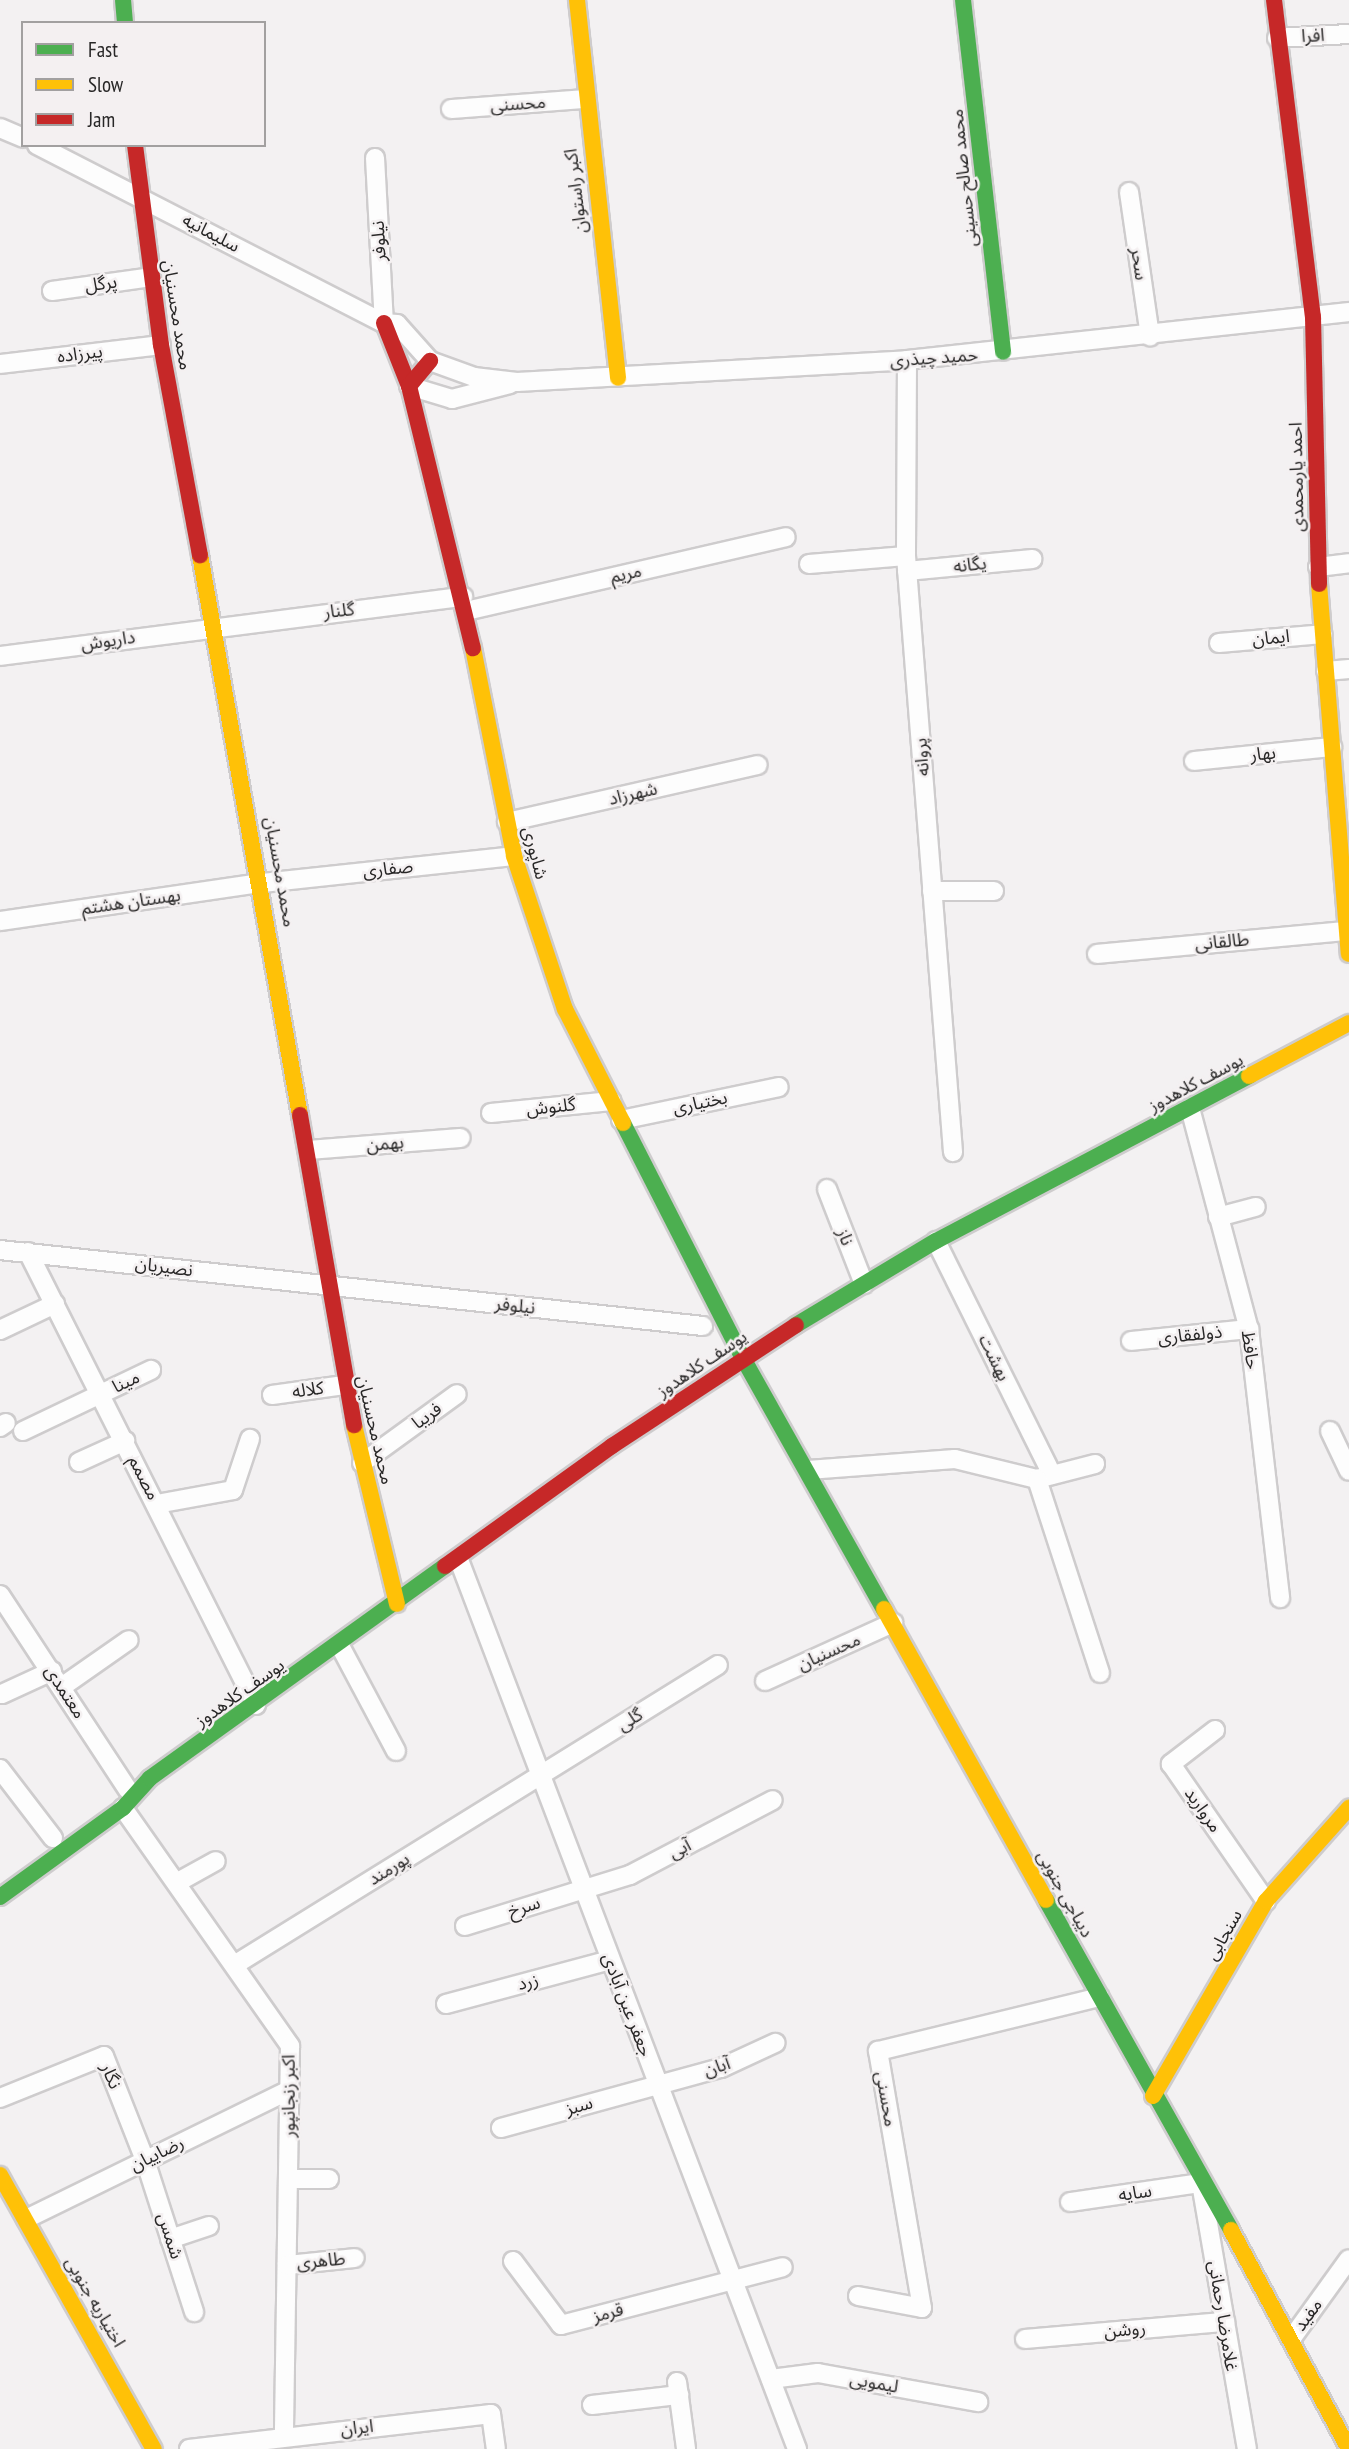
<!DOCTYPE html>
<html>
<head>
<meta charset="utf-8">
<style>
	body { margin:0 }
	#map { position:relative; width:1349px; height:2449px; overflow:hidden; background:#f3f1f2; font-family:"PT Sans Narrow","Noto Sans Arabic",sans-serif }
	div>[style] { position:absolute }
	.roads { filter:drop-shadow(2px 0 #cecccd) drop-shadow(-2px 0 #cecccd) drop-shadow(0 2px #cecccd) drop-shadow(0 -2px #cecccd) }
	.street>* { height:18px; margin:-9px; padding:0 9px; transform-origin:9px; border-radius:9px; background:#fdfdfd }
	.fast>* { height:16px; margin:-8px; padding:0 8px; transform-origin:8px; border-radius:8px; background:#4caf50 }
	.slow>* { height:16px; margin:-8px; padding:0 8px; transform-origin:8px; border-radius:8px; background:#ffc107 }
	.jam>* { height:16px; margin:-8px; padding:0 8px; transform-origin:8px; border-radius:8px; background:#c62828 }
	span { translate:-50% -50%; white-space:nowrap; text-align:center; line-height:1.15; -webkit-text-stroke:5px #f4f0f1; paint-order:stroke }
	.street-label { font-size:18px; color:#282727 }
	.legend { position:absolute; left:21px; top:21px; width:245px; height:126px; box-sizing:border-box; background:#f4f0f1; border:2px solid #a2a0a0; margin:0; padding:9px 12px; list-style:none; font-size:21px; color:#282727 }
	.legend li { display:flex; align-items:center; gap:14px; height:35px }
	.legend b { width:35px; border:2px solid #a2a0a0 }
</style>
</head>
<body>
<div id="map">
	<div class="roads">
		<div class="street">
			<i style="left:1277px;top:38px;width:72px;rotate:-3.2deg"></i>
			<i style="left:451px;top:109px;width:133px;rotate:-4.3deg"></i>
			<i style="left:0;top:128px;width:25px;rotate:23deg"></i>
			<i style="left:37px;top:145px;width:390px;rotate:27.2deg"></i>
			<i style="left:384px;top:323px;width:13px;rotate:4deg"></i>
			<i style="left:397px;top:324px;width:50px;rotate:48.3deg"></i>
			<i style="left:430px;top:361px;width:47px;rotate:20deg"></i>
			<i style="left:474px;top:377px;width:43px;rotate:6.6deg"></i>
			<i style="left:517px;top:382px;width:391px;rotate:-3.2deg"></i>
			<i style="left:907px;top:360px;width:445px;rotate:-6.2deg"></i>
			<i style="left:375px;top:158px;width:165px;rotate:86.9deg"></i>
			<i style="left:1129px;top:192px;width:146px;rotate:81.7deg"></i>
			<i style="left:52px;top:291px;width:100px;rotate:-8deg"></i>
			<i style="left:907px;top:360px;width:196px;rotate:90.3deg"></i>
			<i style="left:906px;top:556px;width:598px;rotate:85.49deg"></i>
			<i style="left:0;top:364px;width:162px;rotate:-6.7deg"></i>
			<i style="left:409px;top:386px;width:45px;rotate:16.8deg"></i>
			<i style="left:452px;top:399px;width:60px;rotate:-14.5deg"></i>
			<i style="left:809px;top:564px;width:97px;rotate:-4.7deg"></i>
			<i style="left:1318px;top:567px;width:31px;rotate:-7deg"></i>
			<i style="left:907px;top:571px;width:126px;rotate:-5.5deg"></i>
			<i style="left:466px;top:611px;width:328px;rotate:-13deg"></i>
			<i style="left:1219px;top:643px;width:104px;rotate:-4.9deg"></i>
			<i style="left:0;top:656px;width:467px;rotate:-7.3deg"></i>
			<i style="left:1326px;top:671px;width:23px;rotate:-5deg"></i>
			<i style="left:1194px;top:761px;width:139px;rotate:-5.8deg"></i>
			<i style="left:507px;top:822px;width:257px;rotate:-12.8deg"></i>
			<i style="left:932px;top:891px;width:62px"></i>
			<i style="left:0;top:921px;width:265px;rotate:-8.3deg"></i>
			<i style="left:262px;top:883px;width:253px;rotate:-6.1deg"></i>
			<i style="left:1097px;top:954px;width:251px;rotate:-5.3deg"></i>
			<i style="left:1190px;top:1108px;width:229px;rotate:75.1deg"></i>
			<i style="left:1249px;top:1329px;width:271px;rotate:83.4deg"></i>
			<i style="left:491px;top:1113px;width:121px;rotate:-5.7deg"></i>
			<i style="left:621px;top:1120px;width:161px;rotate:-11.8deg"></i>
			<i style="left:308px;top:1150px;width:153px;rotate:-4.5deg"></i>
			<i style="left:827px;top:1189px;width:102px;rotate:68.7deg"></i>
			<i style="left:1218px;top:1217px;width:39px;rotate:-15deg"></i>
			<i style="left:936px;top:1241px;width:261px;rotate:63.6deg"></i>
			<i style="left:0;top:1250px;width:707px;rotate:6.17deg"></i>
			<i style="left:28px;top:1252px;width:507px;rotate:63.28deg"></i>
			<i style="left:0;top:1330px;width:61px;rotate:-25.3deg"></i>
			<i style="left:1131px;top:1341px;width:119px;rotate:-5.8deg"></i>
			<i style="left:272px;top:1395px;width:73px;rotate:-7.9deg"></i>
			<i style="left:0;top:1427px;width:7px;rotate:-34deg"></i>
			<i style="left:23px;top:1431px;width:142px;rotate:-25.5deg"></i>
			<i style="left:1330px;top:1431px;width:44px;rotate:64.6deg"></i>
			<i style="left:79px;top:1462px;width:51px;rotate:-24.5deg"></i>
			<i style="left:362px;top:1463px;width:117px;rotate:-36deg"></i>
			<i style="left:808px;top:1470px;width:147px;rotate:-4.3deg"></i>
			<i style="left:955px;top:1459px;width:84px;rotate:13.7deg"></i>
			<i style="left:1037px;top:1479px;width:60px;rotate:-14.5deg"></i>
			<i style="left:1037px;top:1479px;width:204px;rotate:72deg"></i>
			<i style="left:157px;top:1504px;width:77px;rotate:-10.4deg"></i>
			<i style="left:233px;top:1490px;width:54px;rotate:-71.6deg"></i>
			<i style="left:459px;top:1560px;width:951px;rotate:69.18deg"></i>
			<i style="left:0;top:1595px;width:233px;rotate:56.7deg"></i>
			<i style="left:340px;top:1646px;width:119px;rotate:61.9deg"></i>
			<i style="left:765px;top:1681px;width:141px;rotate:-24.4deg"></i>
			<i style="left:63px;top:1686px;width:80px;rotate:-34.9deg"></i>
			<i style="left:2px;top:1694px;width:55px;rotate:-24.7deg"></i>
			<i style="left:1215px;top:1730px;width:56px;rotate:142.3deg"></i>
			<i style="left:1171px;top:1764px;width:167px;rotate:55.3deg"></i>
			<i style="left:0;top:1769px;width:87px;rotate:52.5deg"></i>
			<i style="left:123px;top:1808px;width:291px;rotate:54.9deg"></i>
			<i style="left:290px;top:2046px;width:390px;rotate:90.9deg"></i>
			<i style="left:178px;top:1882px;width:43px;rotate:-28.9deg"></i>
			<i style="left:465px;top:1926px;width:173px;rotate:-17.2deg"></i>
			<i style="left:630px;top:1875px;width:161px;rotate:-27.7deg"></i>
			<i style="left:236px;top:1964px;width:567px;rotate:-31.81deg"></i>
			<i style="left:446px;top:2004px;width:170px;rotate:-15deg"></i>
			<i style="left:0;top:2098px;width:112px;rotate:-22deg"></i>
			<i style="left:104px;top:2056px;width:112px;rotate:68.5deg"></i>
			<i style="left:145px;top:2160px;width:160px;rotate:72.1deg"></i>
			<i style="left:501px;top:2128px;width:228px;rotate:-15.3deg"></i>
			<i style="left:721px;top:2068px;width:60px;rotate:-24.8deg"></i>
			<i style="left:288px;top:2179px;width:41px"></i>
			<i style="left:1070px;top:2202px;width:132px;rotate:-8.3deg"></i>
			<i style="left:1201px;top:2183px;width:270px;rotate:80.2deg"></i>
			<i style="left:26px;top:2219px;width:293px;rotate:-26.1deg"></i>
			<i style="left:170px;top:2239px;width:41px;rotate:-18.4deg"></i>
			<i style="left:513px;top:2261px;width:80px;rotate:53.1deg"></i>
			<i style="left:561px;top:2325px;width:229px;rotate:-14.6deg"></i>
			<i style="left:287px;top:2265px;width:68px;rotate:-5.9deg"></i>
			<i style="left:858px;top:2296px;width:65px;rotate:10.6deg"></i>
			<i style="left:922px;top:2308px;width:261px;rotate:-99.7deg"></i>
			<i style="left:878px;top:2051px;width:228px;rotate:-13.7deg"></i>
			<i style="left:1292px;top:2338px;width:97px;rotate:-54.2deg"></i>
			<i style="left:1025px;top:2339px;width:201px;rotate:-4.9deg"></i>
			<i style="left:771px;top:2379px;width:47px;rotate:-7.3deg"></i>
			<i style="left:818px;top:2373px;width:163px;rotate:10.3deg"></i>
			<i style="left:677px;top:2382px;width:68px;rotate:82.3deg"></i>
			<i style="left:592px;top:2405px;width:88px;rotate:-6.6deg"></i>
			<i style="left:189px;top:2449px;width:304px;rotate:-6.6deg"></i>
			<i style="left:491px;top:2414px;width:35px;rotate:82deg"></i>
		</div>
		<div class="fast">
			<i style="left:123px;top:0;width:23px;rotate:85deg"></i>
			<i style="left:963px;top:0;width:354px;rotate:83.5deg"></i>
			<i style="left:623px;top:1123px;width:266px;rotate:63deg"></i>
			<i style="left:744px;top:1360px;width:286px;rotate:60.7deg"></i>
			<i style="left:796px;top:1325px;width:163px;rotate:-31deg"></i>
			<i style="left:936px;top:1241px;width:354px;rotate:-27.8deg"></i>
			<i style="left:0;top:1897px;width:152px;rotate:-35.9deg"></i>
			<i style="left:123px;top:1808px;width:40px;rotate:-48deg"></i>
			<i style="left:150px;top:1778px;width:363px;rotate:-35.7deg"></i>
			<i style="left:1046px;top:1900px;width:378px;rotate:60.7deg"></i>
		</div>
		<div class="slow">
			<i style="left:577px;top:0;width:380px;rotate:83.8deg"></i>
			<i style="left:200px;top:555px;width:569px;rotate:79.88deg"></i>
			<i style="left:1319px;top:584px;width:371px;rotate:85.4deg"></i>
			<i style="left:473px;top:648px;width:212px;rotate:78.8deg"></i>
			<i style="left:514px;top:856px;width:161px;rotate:71.6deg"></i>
			<i style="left:565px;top:1009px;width:128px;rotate:63deg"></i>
			<i style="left:1249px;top:1076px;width:113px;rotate:-27.9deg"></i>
			<i style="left:354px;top:1425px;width:184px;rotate:76.5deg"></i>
			<i style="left:884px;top:1609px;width:333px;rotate:60.9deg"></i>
			<i style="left:1153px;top:2096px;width:225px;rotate:-59.9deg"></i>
			<i style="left:1266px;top:1901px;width:125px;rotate:-48.3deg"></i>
			<i style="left:0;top:2175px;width:314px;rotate:60.7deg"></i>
			<i style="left:1231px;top:2230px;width:249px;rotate:61.7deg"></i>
		</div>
		<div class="jam">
			<i style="left:1274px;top:0;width:319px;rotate:83deg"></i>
			<i style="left:1313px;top:317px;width:267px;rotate:88.7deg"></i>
			<i style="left:135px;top:145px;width:202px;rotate:82.6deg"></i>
			<i style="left:161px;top:345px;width:214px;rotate:79.5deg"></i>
			<i style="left:384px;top:323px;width:68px;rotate:68.4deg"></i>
			<i style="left:409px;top:386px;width:270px;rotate:76.3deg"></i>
			<i style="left:409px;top:386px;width:33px;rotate:-50deg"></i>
			<i style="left:300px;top:1115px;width:315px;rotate:80.1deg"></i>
			<i style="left:445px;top:1566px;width:206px;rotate:-35.7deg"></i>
			<i style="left:612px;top:1446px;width:220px;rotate:-33.3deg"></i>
		</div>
	</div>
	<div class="street-label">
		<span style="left:1313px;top:36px;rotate:-3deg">افرا</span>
		<span style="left:518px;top:104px;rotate:-4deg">محسنی</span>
		<span style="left:964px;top:178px;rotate:-96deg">محمد صالح حسینی</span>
		<span style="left:576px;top:191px;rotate:-97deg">اکبر راستوان</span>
		<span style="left:211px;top:233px;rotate:28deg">سلیمانیه</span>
		<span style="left:379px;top:241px;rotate:-93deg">نیلوفر</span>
		<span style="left:1139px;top:264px;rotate:82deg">سحر</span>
		<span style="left:101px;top:284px;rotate:-8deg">پرگل</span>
		<span style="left:177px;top:315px;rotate:81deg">محمد محسنیان</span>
		<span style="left:80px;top:354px;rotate:-7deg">پیرزاده</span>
		<span style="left:934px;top:358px;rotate:-4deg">حمید چیذری</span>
		<span style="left:1297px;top:477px;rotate:-91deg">احمد یارمحمدی</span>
		<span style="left:970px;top:565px;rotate:-6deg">یگانه</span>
		<span style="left:626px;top:574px;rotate:-13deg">مریم</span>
		<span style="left:339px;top:611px;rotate:-6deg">گلنار</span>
		<span style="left:1271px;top:638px;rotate:-5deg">ایمان</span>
		<span style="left:108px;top:641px;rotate:-8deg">داریوش</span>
		<span style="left:1263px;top:754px;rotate:-6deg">بهار</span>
		<span style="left:922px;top:757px;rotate:-94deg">پروانه</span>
		<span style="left:633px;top:794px;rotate:-13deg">شهرزاد</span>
		<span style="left:535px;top:853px;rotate:75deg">شاپوری</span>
		<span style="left:388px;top:869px;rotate:-6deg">صفاری</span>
		<span style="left:280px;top:872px;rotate:80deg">محمد محسنیان</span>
		<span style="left:131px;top:902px;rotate:-8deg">بهستان هشتم</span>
		<span style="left:1222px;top:942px;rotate:-5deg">طالقانی</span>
		<span style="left:1196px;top:1083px;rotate:-28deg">یوسف کلاهدوز</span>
		<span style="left:700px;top:1103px;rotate:-12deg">بختیاری</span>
		<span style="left:551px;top:1107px;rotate:-6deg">گلنوش</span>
		<span style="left:385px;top:1144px;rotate:-5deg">بهمن</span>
		<span style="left:845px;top:1237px;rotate:69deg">ناز</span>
		<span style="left:164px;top:1267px;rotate:7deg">نصیریان</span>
		<span style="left:515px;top:1306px;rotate:6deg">نیلوفر</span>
		<span style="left:1190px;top:1335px;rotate:-6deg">ذولفقاری</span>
		<span style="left:1250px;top:1350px;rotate:82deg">حافظ</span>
		<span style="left:994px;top:1358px;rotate:64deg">بهشت</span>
		<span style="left:702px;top:1364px;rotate:-34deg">یوسف کلاهدوز</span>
		<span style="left:126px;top:1382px;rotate:-26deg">مینا</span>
		<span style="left:308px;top:1390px;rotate:-8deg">کلاله</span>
		<span style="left:427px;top:1416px;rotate:-36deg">فریبا</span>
		<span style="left:375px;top:1430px;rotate:77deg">محمد محسنیان</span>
		<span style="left:144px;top:1478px;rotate:63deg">مصمم</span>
		<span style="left:829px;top:1652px;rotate:-24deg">محسنیان</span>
		<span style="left:65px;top:1692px;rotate:57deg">معتمدی</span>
		<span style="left:240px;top:1693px;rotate:-35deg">یوسف کلاهدوز</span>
		<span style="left:630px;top:1720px;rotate:-32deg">گلی</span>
		<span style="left:1203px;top:1810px;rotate:55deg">مروارید</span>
		<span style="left:680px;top:1849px;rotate:-27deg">آبی</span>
		<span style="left:389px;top:1869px;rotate:-32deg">پورمند</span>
		<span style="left:1065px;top:1894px;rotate:61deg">دیباجی جنوبی</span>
		<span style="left:524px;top:1907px;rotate:-18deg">سرخ</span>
		<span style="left:1224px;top:1935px;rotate:-60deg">سنجابی</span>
		<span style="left:528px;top:1982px;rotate:-15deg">زرد</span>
		<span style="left:627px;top:2005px;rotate:69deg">جعفر عین آبادی</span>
		<span style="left:717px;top:2067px;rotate:-18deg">آبان</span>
		<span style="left:111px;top:2076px;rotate:67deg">نگار</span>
		<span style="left:289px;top:2096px;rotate:-90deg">اکبر زنجانپور</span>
		<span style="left:886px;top:2099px;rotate:80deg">محسنی</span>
		<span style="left:579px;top:2106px;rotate:-16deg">سبز</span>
		<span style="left:157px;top:2154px;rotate:-26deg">رضاییان</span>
		<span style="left:1135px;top:2193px;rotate:-8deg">سایه</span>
		<span style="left:170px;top:2236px;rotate:72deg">شمس</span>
		<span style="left:321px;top:2261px;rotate:-5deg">طاهری</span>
		<span style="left:95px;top:2302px;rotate:60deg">اختیاریه جنوبی</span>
		<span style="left:608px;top:2313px;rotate:-15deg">قرمز</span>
		<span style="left:1308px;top:2315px;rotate:-54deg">مفید</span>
		<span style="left:1223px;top:2316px;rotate:81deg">غلامرضا رحمانی</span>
		<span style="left:1125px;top:2330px;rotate:-5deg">روشن</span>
		<span style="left:874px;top:2383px;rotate:10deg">لیمویی</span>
		<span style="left:357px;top:2428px;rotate:-6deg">ایران</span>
	</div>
	<ul class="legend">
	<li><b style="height:9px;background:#4caf50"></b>Fast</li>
	<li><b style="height:9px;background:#ffc107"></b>Slow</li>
	<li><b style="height:9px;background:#c62828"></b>Jam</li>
	</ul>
</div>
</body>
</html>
